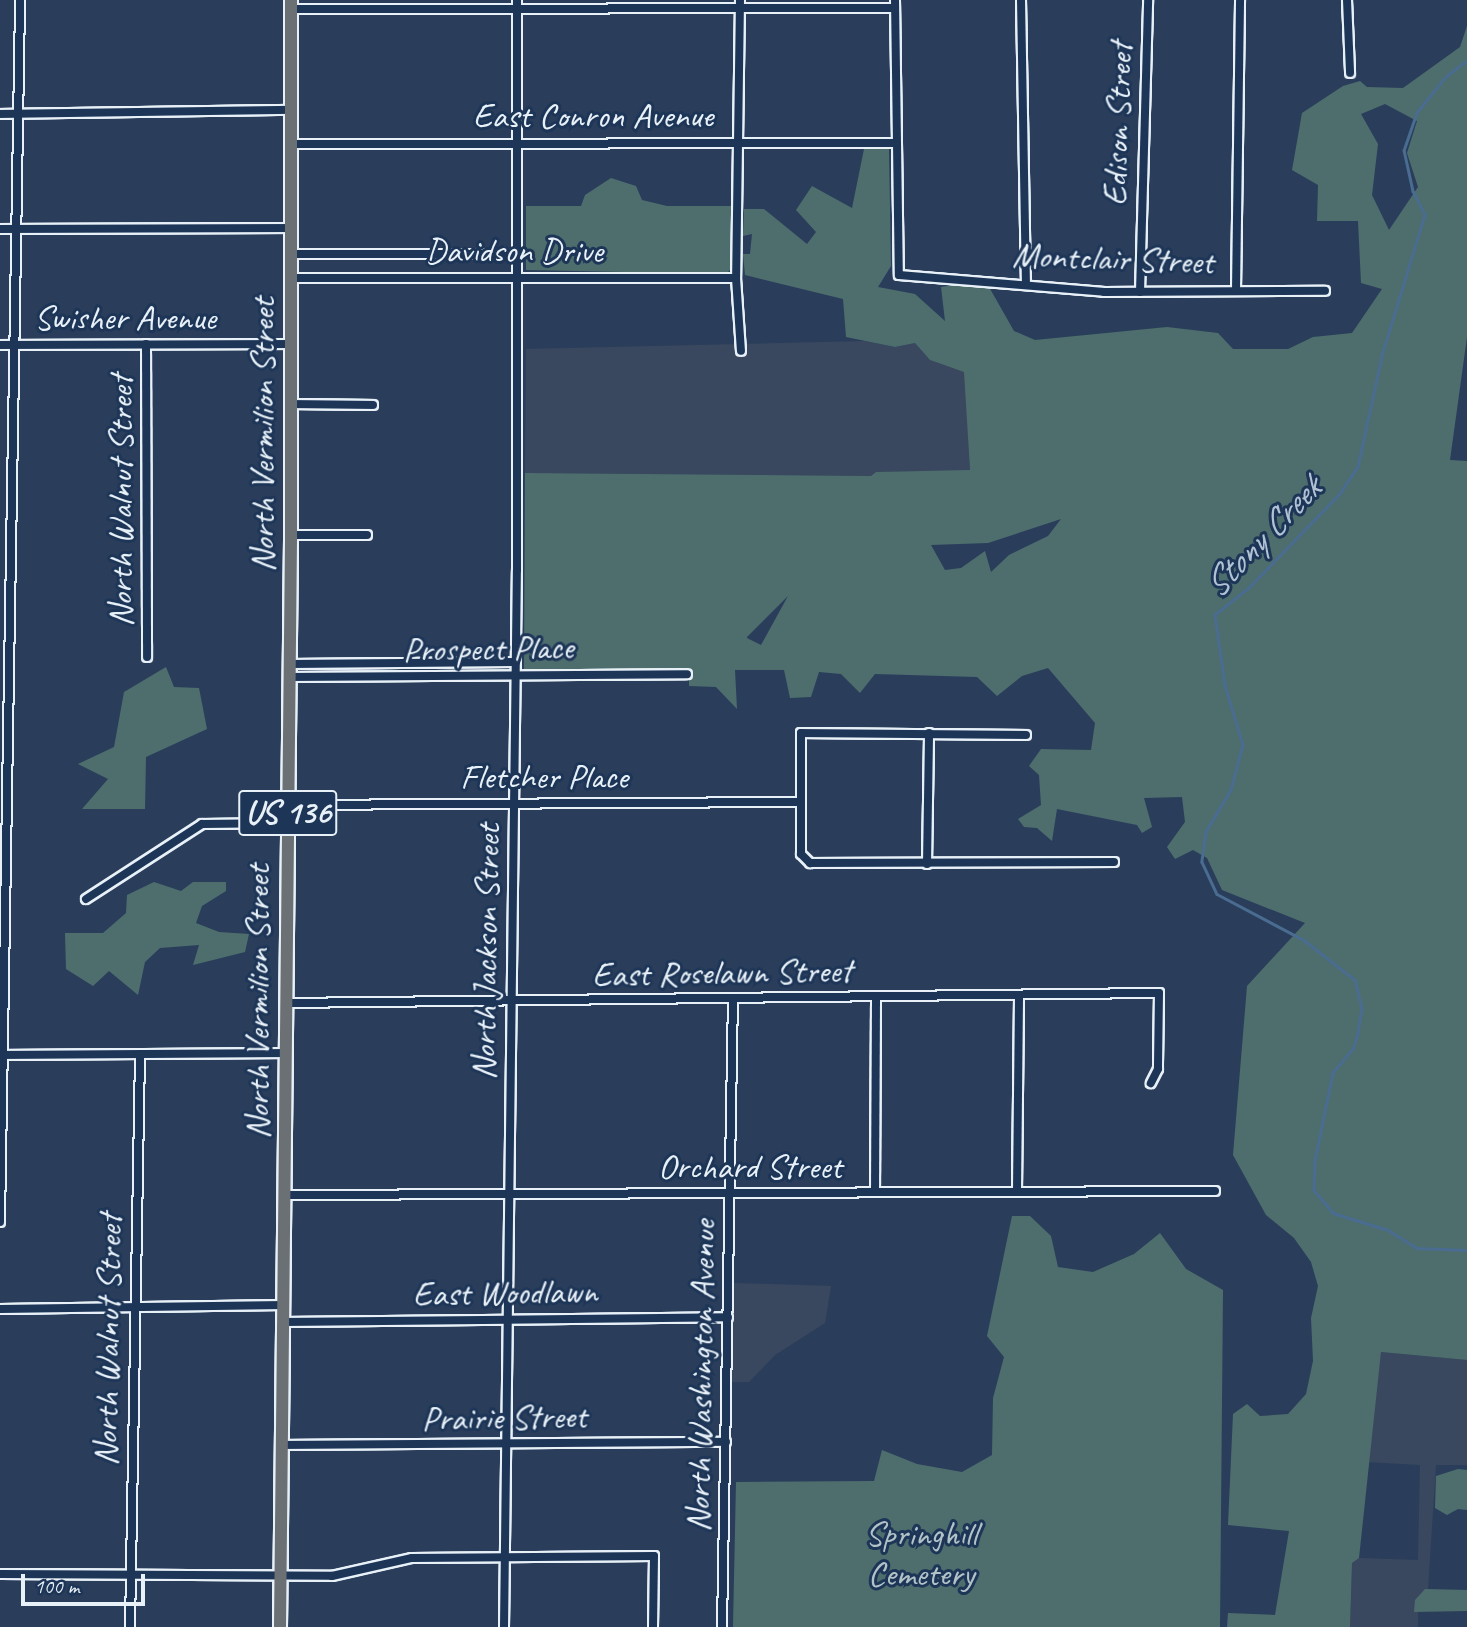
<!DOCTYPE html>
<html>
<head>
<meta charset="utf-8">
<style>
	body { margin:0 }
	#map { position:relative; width:1467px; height:1627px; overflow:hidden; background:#2a3e5b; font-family:Caveat,sans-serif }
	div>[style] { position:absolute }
	.built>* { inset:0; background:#3a485f }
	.green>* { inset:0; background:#4e6e6e }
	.stream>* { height:2.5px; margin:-1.25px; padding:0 1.25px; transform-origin:1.25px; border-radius:1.25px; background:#496c90 }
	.roads { filter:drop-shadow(2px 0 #e8f1f8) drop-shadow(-2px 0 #e8f1f8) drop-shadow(0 2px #e8f1f8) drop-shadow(0 -2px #e8f1f8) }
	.street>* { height:8px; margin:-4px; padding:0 4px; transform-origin:4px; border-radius:4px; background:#1d3557 }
	.primary>* { height:12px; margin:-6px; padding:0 6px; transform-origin:6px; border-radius:6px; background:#6b7074 }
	span { translate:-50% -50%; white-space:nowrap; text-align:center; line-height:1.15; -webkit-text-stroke:6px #1d3557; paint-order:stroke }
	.shield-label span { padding:2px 5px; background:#1d3557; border:2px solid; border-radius:5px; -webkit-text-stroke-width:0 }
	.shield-label { font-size:33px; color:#e8f1f8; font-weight:700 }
	.street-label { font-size:35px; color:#e8f1f8 }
	.park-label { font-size:35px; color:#b2c3c8 }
	.water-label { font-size:37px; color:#b0c2d4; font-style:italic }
	.scale { position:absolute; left:21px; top:1574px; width:124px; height:32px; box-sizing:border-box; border:4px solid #e8f1f8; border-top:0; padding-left:9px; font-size:21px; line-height:24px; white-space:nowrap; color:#e8f1f8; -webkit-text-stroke:5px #1d3557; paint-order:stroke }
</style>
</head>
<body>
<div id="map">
	<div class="built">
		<i style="clip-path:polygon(865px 341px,895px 347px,915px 343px,930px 360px,965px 372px,970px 471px,876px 472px,871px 476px,525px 473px,526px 349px)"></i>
		<i style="clip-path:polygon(734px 1283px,831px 1286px,825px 1323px,775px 1355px,749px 1382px,732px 1382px)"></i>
		<i style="clip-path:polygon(1381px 1352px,1467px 1360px,1467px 1465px,1436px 1465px,1428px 1589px,1418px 1597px,1418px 1627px,1350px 1627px,1352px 1562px,1359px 1558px,1418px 1560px,1420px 1465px,1367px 1462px)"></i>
	</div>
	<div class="green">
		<i style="clip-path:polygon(evenodd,1467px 26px,1467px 337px,1450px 460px,1467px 461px,1467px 1360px,1381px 1352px,1359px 1558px,1352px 1563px,1350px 1627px,1227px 1627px,1228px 1613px,1275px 1615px,1289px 1531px,1228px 1525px,1233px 1414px,1247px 1404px,1260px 1416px,1288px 1414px,1306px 1394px,1313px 1361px,1311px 1318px,1318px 1286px,1311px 1262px,1294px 1238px,1266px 1215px,1233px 1155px,1247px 986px,1305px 923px,1222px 890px,1207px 858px,1193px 850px,1175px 859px,1167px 847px,1185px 822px,1182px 797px,1144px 798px,1152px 827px,1142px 833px,1137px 825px,1057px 809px,1052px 841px,1037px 828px,1024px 827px,1018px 819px,1041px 805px,1039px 775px,1029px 766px,1041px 749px,1091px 750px,1095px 723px,1048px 668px,1022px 676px,997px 696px,977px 677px,875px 674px,860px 693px,841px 674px,819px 672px,811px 697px,790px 698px,784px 670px,735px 670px,737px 709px,716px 687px,689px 686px,689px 669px,524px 670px,525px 473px,871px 476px,876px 472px,970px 470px,964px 372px,930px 360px,915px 343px,895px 347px,846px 337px,843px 299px,745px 275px,743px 254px,750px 254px,752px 234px,743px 236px,744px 209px,764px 209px,807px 244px,816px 232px,796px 210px,812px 186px,852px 208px,864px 149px,889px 149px,891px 266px,878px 287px,915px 294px,945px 321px,941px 287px,958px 284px,989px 287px,1014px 331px,1035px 340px,1167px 327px,1218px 333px,1233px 349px,1288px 349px,1313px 337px,1352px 333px,1382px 289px,1361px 283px,1358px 221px,1317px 221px,1318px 185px,1292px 170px,1302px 113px,1343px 86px,1360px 81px,1367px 87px,1403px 88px,1460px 47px,1467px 26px,1385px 104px,1417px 121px,1407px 153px,1418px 187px,1389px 230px,1372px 195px,1378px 144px,1361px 114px,1385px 104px,1467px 26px,1061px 519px,1048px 536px,1009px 555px,991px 572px,985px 551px,961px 568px,945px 570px,931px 545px,988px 543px,1061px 519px,1467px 26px,788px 596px,761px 645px,747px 638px,747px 637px,788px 596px)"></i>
		<i style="clip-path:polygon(611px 178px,636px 186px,642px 200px,667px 206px,735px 206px,733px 267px,726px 274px,526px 270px,526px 206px,581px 206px,585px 195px)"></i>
		<i style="clip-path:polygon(166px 667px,174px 687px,199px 688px,207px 729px,146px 757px,145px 809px,82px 809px,108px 779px,78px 764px,114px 747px,124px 692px)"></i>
		<i style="clip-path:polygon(154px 882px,181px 891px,193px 882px,226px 882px,226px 891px,202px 906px,196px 923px,219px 932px,249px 934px,245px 952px,193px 965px,199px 945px,160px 948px,145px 962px,138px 995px,109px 971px,93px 986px,66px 969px,65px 933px,103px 933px,126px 913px,127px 895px)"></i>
		<i style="clip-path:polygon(1012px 1216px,1030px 1216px,1051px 1236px,1058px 1267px,1093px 1272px,1134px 1254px,1160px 1233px,1186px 1269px,1223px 1290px,1220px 1627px,733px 1627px,736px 1482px,874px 1481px,882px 1450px,917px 1464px,962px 1472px,992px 1455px,993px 1398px,1004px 1357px,987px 1336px)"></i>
		<i style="clip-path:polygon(1458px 1469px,1467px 1470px,1467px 1510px,1458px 1509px,1447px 1515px,1435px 1508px,1436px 1476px)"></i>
		<i style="clip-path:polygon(1425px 1589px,1467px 1590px,1467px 1611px,1414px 1612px,1415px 1600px)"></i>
	</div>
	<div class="stream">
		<i style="left:1467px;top:61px;width:26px;rotate:143deg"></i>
		<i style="left:1446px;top:77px;width:46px;rotate:128.9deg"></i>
		<i style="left:1417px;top:113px;width:39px;rotate:109deg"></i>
		<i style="left:1404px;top:150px;width:42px;rotate:77.6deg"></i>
		<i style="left:1413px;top:191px;width:27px;rotate:63deg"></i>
		<i style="left:1425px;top:215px;width:143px;rotate:107deg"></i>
		<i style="left:1383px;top:352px;width:118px;rotate:102.3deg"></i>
		<i style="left:1358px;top:467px;width:32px;rotate:124deg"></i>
		<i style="left:1340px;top:494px;width:129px;rotate:134.1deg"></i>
		<i style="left:1250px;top:587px;width:45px;rotate:141.3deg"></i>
		<i style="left:1215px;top:615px;width:71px;rotate:81.9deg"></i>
		<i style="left:1225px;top:685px;width:63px;rotate:73.3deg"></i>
		<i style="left:1243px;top:745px;width:47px;rotate:104.9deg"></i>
		<i style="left:1231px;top:790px;width:49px;rotate:120.8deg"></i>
		<i style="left:1206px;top:832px;width:30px;rotate:98deg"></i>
		<i style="left:1202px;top:862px;width:35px;rotate:65deg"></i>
		<i style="left:1217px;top:894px;width:98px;rotate:27.9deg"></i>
		<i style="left:1304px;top:940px;width:65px;rotate:38.1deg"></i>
		<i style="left:1355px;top:980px;width:29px;rotate:76deg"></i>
		<i style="left:1362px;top:1008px;width:26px;rotate:99deg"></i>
		<i style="left:1358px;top:1034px;width:16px;rotate:108deg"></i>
		<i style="left:1353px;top:1049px;width:31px;rotate:130deg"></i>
		<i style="left:1333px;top:1073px;width:90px;rotate:101.6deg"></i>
		<i style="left:1315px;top:1161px;width:29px;rotate:92deg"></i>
		<i style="left:1314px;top:1190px;width:30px;rotate:50deg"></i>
		<i style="left:1333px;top:1213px;width:58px;rotate:17.2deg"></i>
		<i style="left:1388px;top:1230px;width:34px;rotate:32deg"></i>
		<i style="left:1417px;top:1248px;width:50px;rotate:2.3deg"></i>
	</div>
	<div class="roads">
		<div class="street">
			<i style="left:740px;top:0;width:278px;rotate:90.8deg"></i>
			<i style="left:736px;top:278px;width:73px;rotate:86.1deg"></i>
			<i style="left:895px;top:0;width:275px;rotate:89.2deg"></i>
			<i style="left:899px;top:275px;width:206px;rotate:4.7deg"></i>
			<i style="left:1104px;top:292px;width:221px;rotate:-0.3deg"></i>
			<i style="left:1021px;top:0;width:284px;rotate:89deg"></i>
			<i style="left:1347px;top:0;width:73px;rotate:87.6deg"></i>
			<i style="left:291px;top:9px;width:604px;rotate:-0.09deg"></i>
			<i style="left:0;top:114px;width:292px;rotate:-0.8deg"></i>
			<i style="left:291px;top:144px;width:605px;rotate:-0.09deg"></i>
			<i style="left:0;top:229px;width:291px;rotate:-0.2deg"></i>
			<i style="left:291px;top:254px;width:226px"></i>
			<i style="left:291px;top:278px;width:445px"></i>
			<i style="left:1236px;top:290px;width:290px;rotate:-89.2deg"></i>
			<i style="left:1140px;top:292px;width:292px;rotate:-88.4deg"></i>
			<i style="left:146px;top:344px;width:313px;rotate:89.8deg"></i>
			<i style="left:0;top:345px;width:292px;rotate:-0.2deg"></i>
			<i style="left:292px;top:404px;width:81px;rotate:0.7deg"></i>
			<i style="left:291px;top:535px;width:76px"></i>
			<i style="left:289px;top:664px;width:227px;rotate:-0.5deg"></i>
			<i style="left:289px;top:677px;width:398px;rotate:-0.4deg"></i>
			<i style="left:1026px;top:735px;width:225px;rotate:-179.5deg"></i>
			<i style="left:801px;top:733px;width:121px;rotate:90deg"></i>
			<i style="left:801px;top:854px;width:13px;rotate:45deg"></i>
			<i style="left:810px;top:863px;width:304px;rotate:-0.2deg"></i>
			<i style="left:288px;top:805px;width:513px;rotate:-0.34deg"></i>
			<i style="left:927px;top:864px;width:131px;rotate:-89.1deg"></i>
			<i style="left:86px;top:899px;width:138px;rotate:-32.9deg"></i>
			<i style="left:202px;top:824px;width:86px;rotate:-0.7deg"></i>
			<i style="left:286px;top:1003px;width:873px;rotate:-0.66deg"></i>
			<i style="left:1159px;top:993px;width:76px;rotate:90.8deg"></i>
			<i style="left:1158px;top:1069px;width:16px;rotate:117deg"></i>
			<i style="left:0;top:1055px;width:286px;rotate:-0.4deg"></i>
			<i style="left:1017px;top:1190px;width:193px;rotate:-89.4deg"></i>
			<i style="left:875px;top:1192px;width:194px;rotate:-89.7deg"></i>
			<i style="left:285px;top:1195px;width:930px;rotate:-0.25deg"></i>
			<i style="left:0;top:1222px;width:1222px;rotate:-89.06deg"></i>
			<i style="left:0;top:1309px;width:284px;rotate:-0.8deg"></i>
			<i style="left:283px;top:1322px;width:445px;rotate:-0.6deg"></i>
			<i style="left:282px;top:1445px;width:444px;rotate:-0.4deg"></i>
			<i style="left:0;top:1574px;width:332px;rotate:0.3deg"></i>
			<i style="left:332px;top:1576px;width:82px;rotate:-12.7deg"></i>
			<i style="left:412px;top:1558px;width:242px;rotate:-0.5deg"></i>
			<i style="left:654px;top:1556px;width:71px;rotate:90.8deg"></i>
			<i style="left:130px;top:1627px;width:573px;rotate:-89deg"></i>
			<i style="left:504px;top:1627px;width:1057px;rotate:-89.3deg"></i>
			<i style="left:517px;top:570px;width:570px;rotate:-90deg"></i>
			<i style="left:722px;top:1627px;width:628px;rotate:-89deg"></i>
		</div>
		<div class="primary">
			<i style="left:280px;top:1627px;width:1092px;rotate:-89.42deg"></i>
			<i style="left:291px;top:535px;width:535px;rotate:-90deg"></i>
		</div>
	</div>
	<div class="shield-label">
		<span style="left:288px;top:813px">US 136</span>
	</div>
	<div class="street-label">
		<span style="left:593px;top:116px">East Conron Avenue</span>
		<span style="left:1118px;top:124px;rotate:-88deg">Edison Street</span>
		<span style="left:514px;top:251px">Davidson Drive</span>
		<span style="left:1113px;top:259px;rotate:2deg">Montclair Street</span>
		<span style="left:125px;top:318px">Swisher Avenue</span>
		<span style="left:263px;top:435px;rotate:-90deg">North Vermilion Street</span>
		<span style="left:121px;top:501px;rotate:-90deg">North Walnut Street</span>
		<span style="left:488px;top:649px;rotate:-1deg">Prospect Place</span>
		<span style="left:544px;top:777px">Fletcher Place</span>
		<span style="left:486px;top:952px;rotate:-89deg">North Jackson Street</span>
		<span style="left:722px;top:973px;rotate:-1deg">East Roselawn Street</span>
		<span style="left:258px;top:1002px;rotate:-90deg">North Vermilion Street</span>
		<span style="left:750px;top:1167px">Orchard Street</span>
		<span style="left:505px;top:1293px;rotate:-1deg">East Woodlawn</span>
		<span style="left:108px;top:1340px;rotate:-89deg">North Walnut Street</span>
		<span style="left:701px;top:1376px;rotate:-89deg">North Washington Avenue</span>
		<span style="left:504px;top:1418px;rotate:-1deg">Prairie Street</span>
	</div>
	<div class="park-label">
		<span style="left:921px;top:1554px">Springhill<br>Cemetery</span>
	</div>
	<div class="water-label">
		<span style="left:1262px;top:537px;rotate:-46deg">Stony Creek</span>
	</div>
	<div class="scale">100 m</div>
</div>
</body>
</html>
